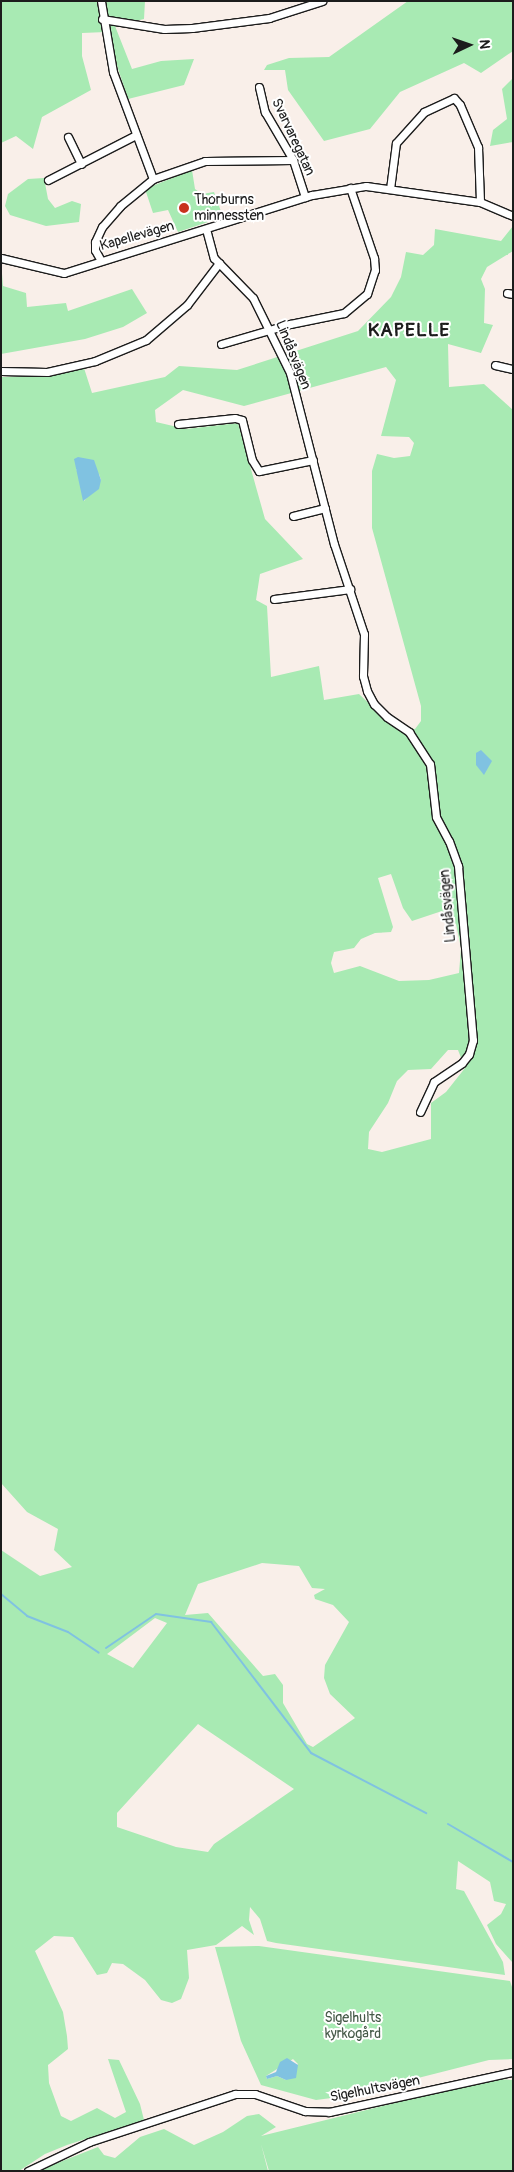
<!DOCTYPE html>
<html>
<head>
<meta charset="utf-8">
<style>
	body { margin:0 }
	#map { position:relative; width:514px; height:2172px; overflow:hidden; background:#f9efe9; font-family:Pangolin,sans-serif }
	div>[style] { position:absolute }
	.green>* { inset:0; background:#a8eab3 }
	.water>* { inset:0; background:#80c2e1 }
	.stream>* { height:2px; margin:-1px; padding:0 1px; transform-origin:1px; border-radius:1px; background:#80c2e1 }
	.roads { filter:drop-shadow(1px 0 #1c1c1c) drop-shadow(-1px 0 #1c1c1c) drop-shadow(0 1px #1c1c1c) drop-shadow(0 -1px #1c1c1c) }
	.minor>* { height:7px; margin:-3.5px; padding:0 3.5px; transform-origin:3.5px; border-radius:3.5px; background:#fff }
	.dots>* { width:14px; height:14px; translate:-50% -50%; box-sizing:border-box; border:2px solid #fff; border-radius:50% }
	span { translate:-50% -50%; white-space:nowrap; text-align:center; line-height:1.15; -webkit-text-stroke:4px #fff; paint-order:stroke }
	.street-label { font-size:14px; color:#1c1c1c }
	.poi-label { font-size:14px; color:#1c1c1c }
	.left { translate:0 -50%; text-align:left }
	.park-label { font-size:14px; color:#465a49 }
	.district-label { font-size:19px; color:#1c1c1c; font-weight:700; letter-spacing:1px }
	.frame { position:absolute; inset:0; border:2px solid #1c1c1c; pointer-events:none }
	.north { position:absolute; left:444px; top:20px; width:50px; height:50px; -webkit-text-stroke:4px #fff; paint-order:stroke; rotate:87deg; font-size:14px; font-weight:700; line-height:20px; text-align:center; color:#1c1c1c }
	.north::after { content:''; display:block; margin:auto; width:18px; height:22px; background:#1c1c1c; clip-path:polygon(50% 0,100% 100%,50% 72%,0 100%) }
</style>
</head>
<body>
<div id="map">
	<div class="green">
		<i style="clip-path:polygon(1px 1px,145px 1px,144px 19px,115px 26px,132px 69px,161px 61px,194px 59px,184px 85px,128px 99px,106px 32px,82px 33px,82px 56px,91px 90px,42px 117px,33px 149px,16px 136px,1px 143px)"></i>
		<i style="clip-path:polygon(408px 1px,513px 1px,513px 51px,481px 73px,464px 63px,400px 92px,370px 129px,324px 141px,288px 90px,285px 70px,264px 70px,267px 65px,289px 58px,329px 57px)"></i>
		<i style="clip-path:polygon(513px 78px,513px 142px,490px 146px,493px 130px,507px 119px,502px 89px)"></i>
		<i style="clip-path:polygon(192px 170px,195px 189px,202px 194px,214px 192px,223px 217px,178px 232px,168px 210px,153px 213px,145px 189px)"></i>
		<i style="clip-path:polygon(44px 178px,48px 199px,55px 208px,72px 201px,81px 204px,79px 222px,46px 226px,10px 215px,5px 206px,8px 194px,28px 179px)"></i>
		<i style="clip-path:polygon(evenodd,513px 226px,513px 251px,487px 267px,481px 279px,485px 289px,484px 323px,493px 325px,481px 353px,448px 344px,449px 387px,484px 384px,513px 410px,513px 1963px,496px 1944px,487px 1925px,501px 1914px,506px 1904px,494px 1901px,490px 1882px,458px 1861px,456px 1889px,464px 1891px,503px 1962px,505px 1975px,276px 1943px,267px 1941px,260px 1919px,250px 1907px,249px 1920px,254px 1935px,242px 1926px,216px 1945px,187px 1950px,189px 1978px,181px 1999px,172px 2003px,161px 2000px,145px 1980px,123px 1964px,112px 1963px,107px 1973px,97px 1975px,73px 1937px,54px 1936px,35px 1951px,63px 2012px,67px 2036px,68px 2049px,48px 2065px,49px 2083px,61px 2116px,71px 2121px,97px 2108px,115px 2118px,126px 2112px,108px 2059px,119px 2060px,140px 2104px,144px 2120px,67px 2145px,45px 2154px,19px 2171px,1px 2171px,1px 1550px,40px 1576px,72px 1567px,54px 1550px,58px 1529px,27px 1512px,1px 1483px,1px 377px,39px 376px,84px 368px,92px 393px,165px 377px,179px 366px,237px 370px,358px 331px,391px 297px,401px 277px,406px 252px,423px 255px,434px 245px,435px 229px,501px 241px,513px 226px,386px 367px,396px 380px,381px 436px,409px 437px,414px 443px,410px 456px,394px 458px,377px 454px,372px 471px,372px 528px,421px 706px,421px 721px,415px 729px,393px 726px,359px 694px,324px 700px,319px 666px,271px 677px,267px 606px,256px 600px,260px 574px,303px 559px,265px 519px,238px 423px,186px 429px,156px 422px,155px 410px,183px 390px,244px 406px,386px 367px,513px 226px,76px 469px,99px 474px,101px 480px,84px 501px,81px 478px,76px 469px,513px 226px,391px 874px,403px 908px,412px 921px,442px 911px,456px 924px,461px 948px,459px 973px,429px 980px,399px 981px,360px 966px,334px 973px,331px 963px,334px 952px,354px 948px,361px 939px,375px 933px,391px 932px,393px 927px,378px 878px,391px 874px,513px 226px,448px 1050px,458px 1050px,465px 1068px,446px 1092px,431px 1103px,431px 1139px,382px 1152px,368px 1149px,369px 1132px,388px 1103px,397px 1081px,408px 1070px,431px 1069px,448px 1050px,513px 226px,262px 1563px,299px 1566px,312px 1588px,325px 1589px,314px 1595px,315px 1599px,333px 1605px,349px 1622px,325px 1665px,324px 1678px,330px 1694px,355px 1718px,313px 1747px,307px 1744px,283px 1703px,283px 1685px,275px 1674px,263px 1676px,208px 1613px,185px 1615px,198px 1584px,262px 1563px,513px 226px,155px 1618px,167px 1623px,133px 1668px,107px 1654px,155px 1618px,513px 226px,198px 1724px,294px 1789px,214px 1844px,208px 1852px,176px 1847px,117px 1827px,117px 1813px,198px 1724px)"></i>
		<i style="clip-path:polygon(1px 261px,3px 286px,26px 293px,27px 307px,66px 303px,68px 311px,132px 289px,147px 313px,123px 327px,85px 339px,1px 354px)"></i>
		<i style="clip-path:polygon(evenodd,259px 1946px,510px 1981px,513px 1990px,513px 2059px,489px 2060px,347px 2096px,316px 2100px,261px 2085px,241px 2041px,215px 1947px,259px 1946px,293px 2059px,298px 2064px,286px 2080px,277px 2076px,267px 2079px,266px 2076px,293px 2059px)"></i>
		<i style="clip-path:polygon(492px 2079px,513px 2080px,513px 2171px,269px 2171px,261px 2144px,268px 2171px,37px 2171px,98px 2147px,104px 2155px,115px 2158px,140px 2137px,164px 2129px,194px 2145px,223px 2132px,247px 2116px,259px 2114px,276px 2127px,261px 2136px)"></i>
	</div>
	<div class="water">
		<i style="clip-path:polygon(78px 457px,94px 460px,101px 480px,99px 489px,83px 501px,74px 459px)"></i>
		<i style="clip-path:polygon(481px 750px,492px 761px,484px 775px,476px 765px,476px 753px)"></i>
		<i style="clip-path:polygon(287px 2058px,298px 2065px,296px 2078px,286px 2080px,277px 2076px,267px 2079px,266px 2076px,276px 2072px,280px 2062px)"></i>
	</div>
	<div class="stream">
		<i style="left:1px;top:1594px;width:34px;rotate:40deg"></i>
		<i style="left:27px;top:1616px;width:44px;rotate:21.3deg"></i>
		<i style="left:68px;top:1632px;width:37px;rotate:34deg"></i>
		<i style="left:106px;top:1648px;width:60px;rotate:-34.2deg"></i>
		<i style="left:156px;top:1614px;width:56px;rotate:8.3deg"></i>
		<i style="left:211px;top:1622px;width:165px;rotate:52.6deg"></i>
		<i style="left:311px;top:1753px;width:130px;rotate:27.6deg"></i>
		<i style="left:448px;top:1824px;width:75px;rotate:30.3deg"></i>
	</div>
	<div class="roads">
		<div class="minor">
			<i style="left:101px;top:1px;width:72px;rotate:80.4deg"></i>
			<i style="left:113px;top:72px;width:114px;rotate:69.5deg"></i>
			<i style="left:102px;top:19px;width:63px;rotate:9.2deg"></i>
			<i style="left:164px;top:29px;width:28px;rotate:-2deg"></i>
			<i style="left:192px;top:28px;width:78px;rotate:-7.4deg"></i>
			<i style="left:269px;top:18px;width:56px;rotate:-17.8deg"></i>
			<i style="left:259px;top:87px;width:26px;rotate:77deg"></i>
			<i style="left:265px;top:112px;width:56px;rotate:59.7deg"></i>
			<i style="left:293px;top:160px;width:39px;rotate:72deg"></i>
			<i style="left:68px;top:137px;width:30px;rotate:64deg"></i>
			<i style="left:48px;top:180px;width:99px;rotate:-27.1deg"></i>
			<i style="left:390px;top:189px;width:46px;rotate:-82.6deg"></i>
			<i style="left:396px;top:143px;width:42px;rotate:-47.9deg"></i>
			<i style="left:424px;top:112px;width:33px;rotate:-25deg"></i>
			<i style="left:454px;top:98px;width:9px;rotate:49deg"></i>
			<i style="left:460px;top:105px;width:46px;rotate:66.8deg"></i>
			<i style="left:478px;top:147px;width:55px;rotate:87.9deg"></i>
			<i style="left:206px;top:229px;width:30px;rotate:75deg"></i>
			<i style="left:214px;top:258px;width:56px;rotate:45.7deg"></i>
			<i style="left:253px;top:298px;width:84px;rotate:63.7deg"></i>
			<i style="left:290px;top:373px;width:177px;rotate:75.6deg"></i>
			<i style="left:334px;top:544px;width:95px;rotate:71.6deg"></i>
			<i style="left:364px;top:634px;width:42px;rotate:91.4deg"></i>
			<i style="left:363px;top:676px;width:16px;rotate:75deg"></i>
			<i style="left:367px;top:691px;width:15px;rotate:62deg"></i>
			<i style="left:374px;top:704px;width:18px;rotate:45deg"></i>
			<i style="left:387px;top:717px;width:27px;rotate:34deg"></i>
			<i style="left:409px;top:732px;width:38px;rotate:57deg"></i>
			<i style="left:430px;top:764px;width:53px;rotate:83.5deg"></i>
			<i style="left:436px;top:817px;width:27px;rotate:62deg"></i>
			<i style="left:449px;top:841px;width:27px;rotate:70deg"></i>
			<i style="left:458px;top:866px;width:175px;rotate:85.1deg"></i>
			<i style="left:473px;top:1040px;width:15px;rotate:106deg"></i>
			<i style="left:469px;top:1054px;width:11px;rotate:128deg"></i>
			<i style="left:462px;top:1063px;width:34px;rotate:146deg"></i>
			<i style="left:434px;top:1082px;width:33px;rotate:115deg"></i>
			<i style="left:1px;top:258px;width:65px;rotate:13.4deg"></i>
			<i style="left:64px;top:273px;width:260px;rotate:-17.5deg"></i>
			<i style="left:312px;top:195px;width:55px;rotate:-9.5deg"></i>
			<i style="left:366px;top:186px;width:115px;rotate:8deg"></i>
			<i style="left:480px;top:202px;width:36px;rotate:23deg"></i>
			<i style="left:100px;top:259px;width:10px;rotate:-119deg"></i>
			<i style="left:95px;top:250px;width:8px;rotate:-90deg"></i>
			<i style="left:95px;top:242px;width:17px;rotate:-65deg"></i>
			<i style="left:102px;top:227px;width:28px;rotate:-49deg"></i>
			<i style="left:120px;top:206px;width:43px;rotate:-39.3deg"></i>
			<i style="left:153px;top:179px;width:55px;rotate:-19.1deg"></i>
			<i style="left:205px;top:161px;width:88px;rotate:-0.7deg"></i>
			<i style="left:507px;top:293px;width:6px;rotate:9deg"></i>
			<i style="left:221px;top:344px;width:72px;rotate:-16.2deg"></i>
			<i style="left:290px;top:324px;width:55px;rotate:-11.5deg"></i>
			<i style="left:344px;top:313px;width:30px;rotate:-40deg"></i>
			<i style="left:367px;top:294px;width:25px;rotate:-72deg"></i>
			<i style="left:375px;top:270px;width:12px;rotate:-95deg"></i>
			<i style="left:374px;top:258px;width:74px;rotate:-108.9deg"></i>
			<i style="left:495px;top:365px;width:18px;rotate:13deg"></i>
			<i style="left:1px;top:371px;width:46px;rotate:1.2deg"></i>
			<i style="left:47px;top:372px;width:49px;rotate:-12.9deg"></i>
			<i style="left:95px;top:361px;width:55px;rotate:-22.4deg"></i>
			<i style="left:146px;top:340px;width:54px;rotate:-40.5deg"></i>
			<i style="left:187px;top:305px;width:53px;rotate:-52.7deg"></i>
			<i style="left:178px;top:424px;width:57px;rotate:-6deg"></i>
			<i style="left:235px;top:418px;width:7px;rotate:16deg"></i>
			<i style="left:242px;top:420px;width:41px;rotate:76deg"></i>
			<i style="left:252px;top:460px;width:13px;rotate:58deg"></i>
			<i style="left:259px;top:471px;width:55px;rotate:-11.5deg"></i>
			<i style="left:293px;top:516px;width:33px;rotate:-14deg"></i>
			<i style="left:274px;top:599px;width:77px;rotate:-7.5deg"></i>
			<i style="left:28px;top:2171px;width:68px;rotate:-25.4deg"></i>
			<i style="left:89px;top:2142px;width:154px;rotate:-18.2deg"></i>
			<i style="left:235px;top:2094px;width:20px"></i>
			<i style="left:255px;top:2094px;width:53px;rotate:18.8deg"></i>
			<i style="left:305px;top:2111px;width:24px;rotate:2deg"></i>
			<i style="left:329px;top:2112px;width:188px;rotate:-12.3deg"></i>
		</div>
	</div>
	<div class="dots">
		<i style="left:184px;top:208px;background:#c8321e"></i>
	</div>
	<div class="street-label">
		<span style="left:293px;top:137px;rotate:65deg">Svarvaregatan</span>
		<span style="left:137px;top:236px;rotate:-16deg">Kapellevägen</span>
		<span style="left:293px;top:355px;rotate:68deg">Lindåsvägen</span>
		<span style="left:448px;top:906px;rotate:-95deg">Lindåsvägen</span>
		<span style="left:375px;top:2089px;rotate:-11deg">Sigelhultsvägen</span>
	</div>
	<div class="poi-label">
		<span class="left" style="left:194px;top:208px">Thorburns<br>minnessten</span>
	</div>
	<div class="park-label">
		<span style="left:353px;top:2026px">Sigelhults<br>kyrkogård</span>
	</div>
	<div class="district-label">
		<span style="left:409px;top:331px">KAPELLE</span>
	</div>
	<div class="frame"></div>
	<div class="north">N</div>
</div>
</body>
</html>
